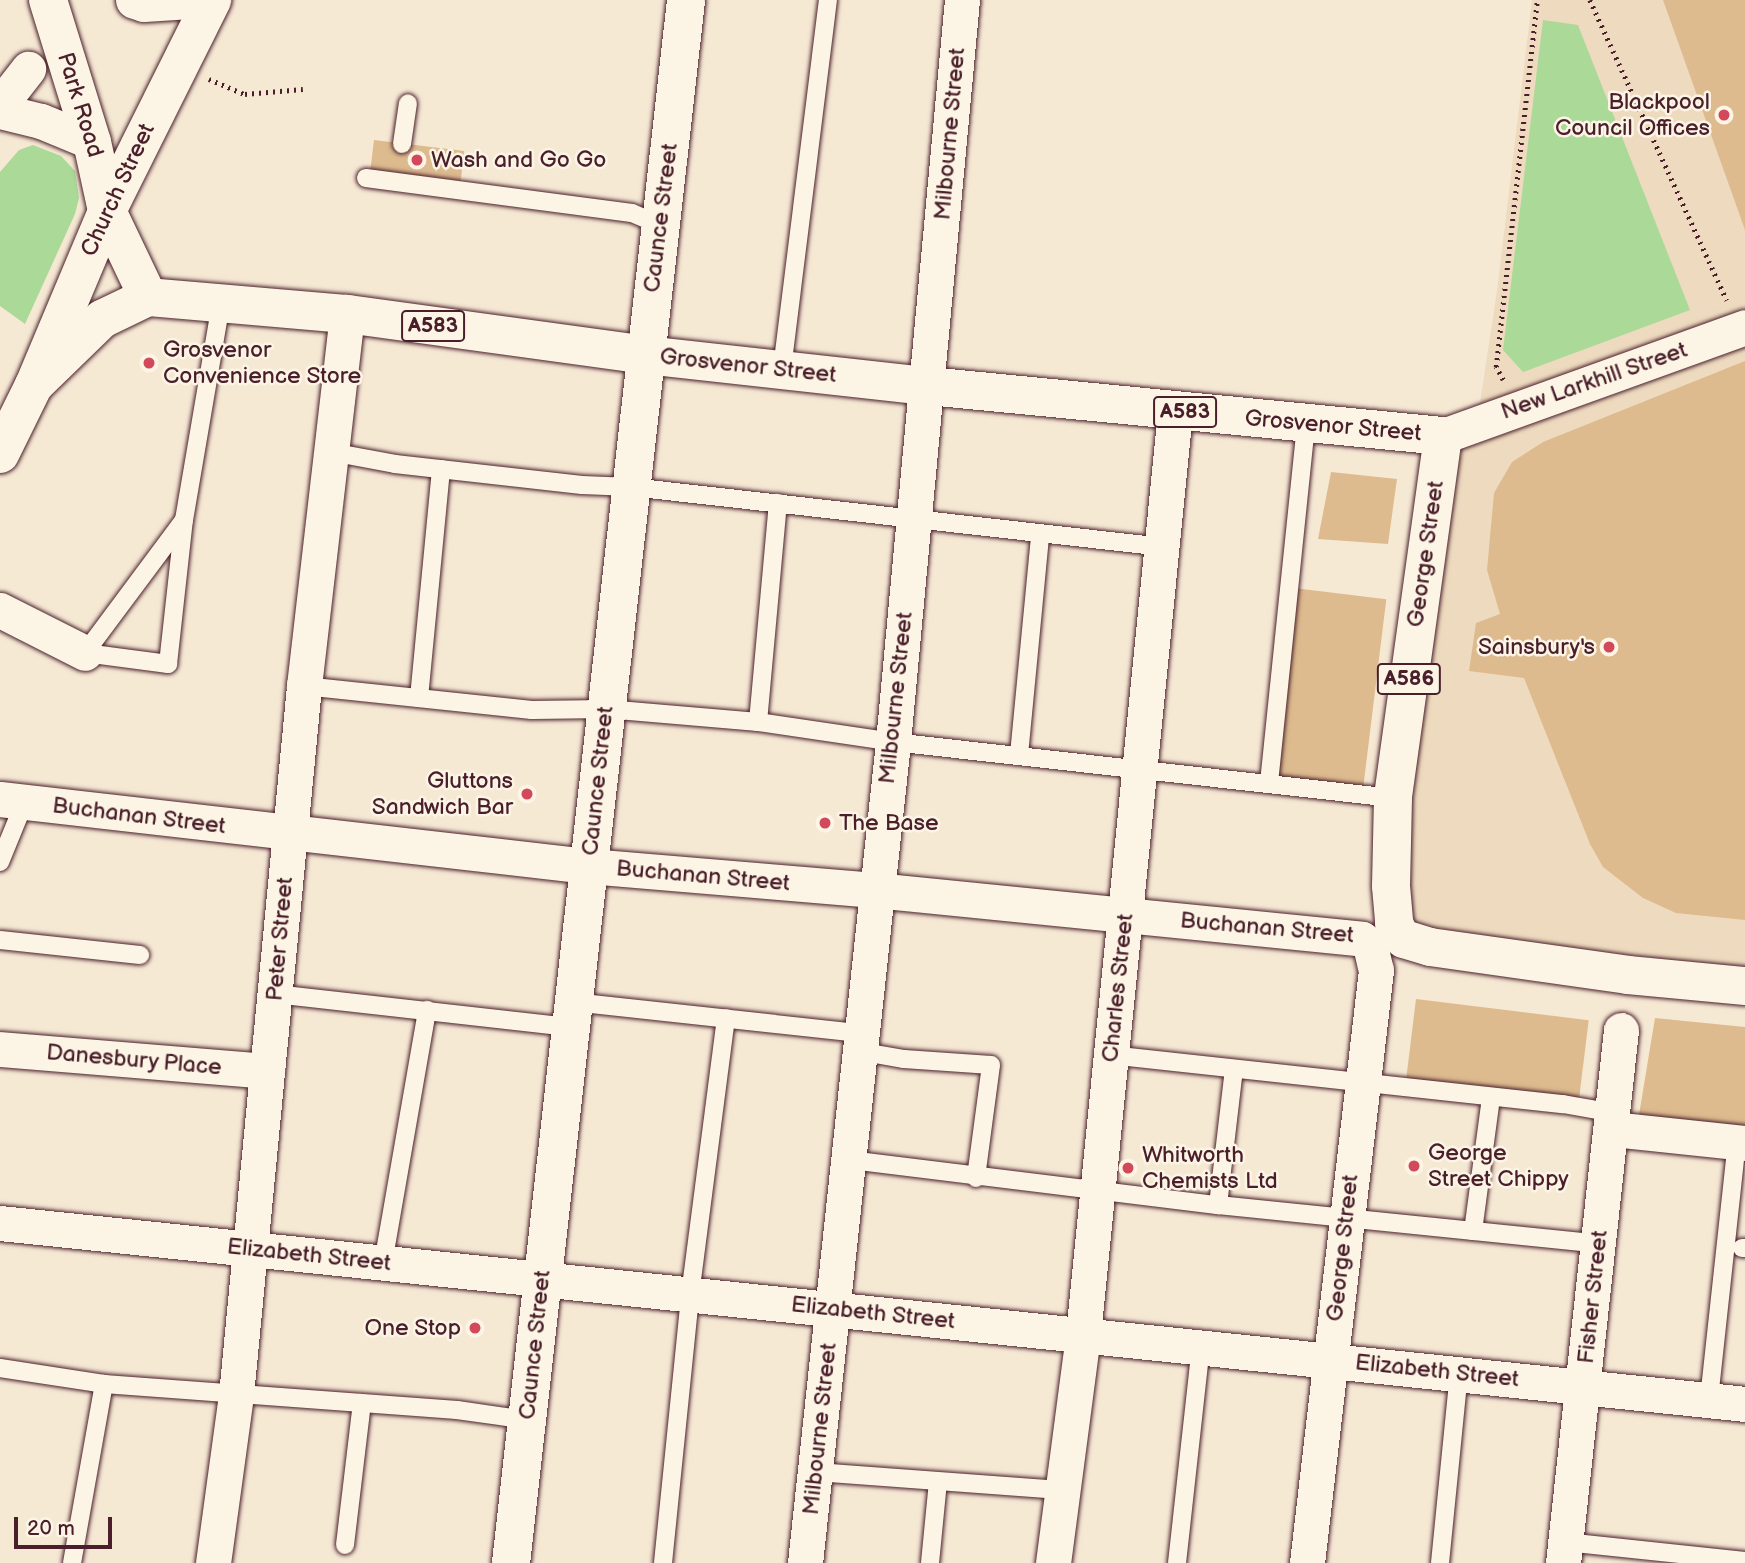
<!DOCTYPE html>
<html>
<head>
<meta charset="utf-8">
<style>
  body { margin:0 }
  #map { position:relative; width:1745px; height:1563px; overflow:hidden; background:#f6e9d4; font-family:"Balsamiq Sans",sans-serif }
  div>[style] { position:absolute }
  .built>* { inset:0; background:#eedbbf }
  .green>* { inset:0; background:#abd998 }
  .building>* { inset:0; background:#ddbb8f; transform-origin:0 0 }
  .path>* { height:4.5px; margin-top:-2.25px; transform-origin:0; background:repeating-linear-gradient(90deg,#4a1f2b 0 2px,transparent 0 7px) }
  .roads { filter:drop-shadow(0 0 2px #4a1f2b) drop-shadow(0 0 2px #4a1f2b) }
  .lane>* { height:18px; margin:-9px; padding:0 9px; transform-origin:9px; border-radius:9px; background:#fcf5e5 }
  .street>* { height:35px; margin:-17.5px; padding:0 17.5px; transform-origin:17.5px; border-radius:17.5px; background:#fcf5e5 }
  .secondary>* { height:38px; margin:-19px; padding:0 19px; transform-origin:19px; border-radius:19px; background:#fcf5e5 }
  .primary>* { height:38px; margin:-19px; padding:0 19px; transform-origin:19px; border-radius:19px; background:#fcf5e5 }
  .dots>* { width:19px; height:19px; translate:-50% -50%; box-sizing:border-box; border:4px solid #fcf5e5; border-radius:50% }
  span { translate:-50% -50%; white-space:nowrap; text-align:center; line-height:1.15; -webkit-text-stroke:5px #fcf5e5; paint-order:stroke }
  .shield-label span { padding:2px 5px; background:#fcf5e5; border:2px solid; border-radius:5px; -webkit-text-stroke-width:0 }
  .shield-label { font-size:21px; color:#4a1f2b; font-weight:700 }
  .poi-label { font-size:23px; color:#4a1f2b }
  .right { translate:-100% -50%; text-align:right }
  .left { translate:0 -50%; text-align:left }
  .street-label { font-size:23px; color:#4a1f2b }
  .scale { position:absolute; left:14px; top:1517px; width:98px; height:32px; box-sizing:border-box; border:4px solid #4a1f2b; border-top:0; padding-left:9px; font-size:21px; line-height:24px; white-space:nowrap; color:#4a1f2b; -webkit-text-stroke:5px #fcf5e5; paint-order:stroke }
</style>
</head>
<body>
<div id="map">
  <div class="built">
    <div style="clip-path:polygon(1532px 0,1745px 0,1745px 986px,1430px 947px,1391px 886px,1443px 436px,1477px 422px,1497px 291px)"></div>
  </div>
  <div class="green">
    <div style="clip-path:polygon(1543px 20px,1578px 25px,1690px 310px,1523px 372px,1503px 350px)"></div>
    <div style="clip-path:polygon(33px 145px,61px 156px,75px 171px,79px 198px,75px 214px,25px 324px,0 306px,0 172px,19px 150px)"></div>
  </div>
  <div class="building">
    <div style="clip-path:polygon(1663px 0,1745px 0,1745px 230px)"></div>
    <div style="left:374px;top:140px;width:91px;height:30px;rotate:7deg"></div>
    <div style="clip-path:polygon(1745px 361px,1745px 920px,1676px 913px,1643px 898px,1603px 867px,1590px 844px,1524px 678px,1469px 671px,1476px 623px,1500px 614px,1487px 570px,1494px 493px,1512px 462px,1543px 442px)"></div>
    <div style="clip-path:polygon(1331px 472px,1397px 479px,1388px 544px,1318px 539px)"></div>
    <div style="left:1294px;top:588px;width:93px;height:193px;rotate:7deg"></div>
    <div style="left:1416px;top:999px;width:174px;height:84px;rotate:7deg"></div>
    <div style="clip-path:polygon(1655px 1018px,1745px 1027px,1745px 1138px,1637px 1127px)"></div>
  </div>
  <div class="path">
    <div style="left:1590px;top:0;width:330px;rotate:65.5deg"></div>
    <div style="left:209px;top:79px;width:39px;rotate:23deg"></div>
    <div style="left:245px;top:94px;width:58px;rotate:-4.9deg"></div>
    <div style="left:1503px;top:380px;width:15px;rotate:-118deg"></div>
    <div style="left:1496px;top:367px;width:369px;rotate:-83.6deg"></div>
  </div>
  <div class="roads">
    <div class="lane">
      <div style="left:402px;top:144px;width:41px;rotate:-81.7deg"></div>
      <div style="left:366px;top:178px;width:268px;rotate:7.5deg"></div>
      <div style="left:632px;top:213px;width:30px;rotate:23deg"></div>
      <div style="left:782px;top:369px;width:372px;rotate:-82.9deg"></div>
      <div style="left:331px;top:452px;width:65px;rotate:10.6deg"></div>
      <div style="left:395px;top:464px;width:188px;rotate:6.4deg"></div>
      <div style="left:582px;top:485px;width:49px;rotate:2.3deg"></div>
      <div style="left:631px;top:487px;width:535px;rotate:6.43deg"></div>
      <div style="left:184px;top:520px;width:166px;rotate:126.7deg"></div>
      <div style="left:85px;top:653px;width:84px;rotate:7.5deg"></div>
      <div style="left:168px;top:664px;width:145px;rotate:-83.7deg"></div>
      <div style="left:184px;top:520px;width:220px;rotate:-80.3deg"></div>
      <div style="left:304px;top:686px;width:229px;rotate:6deg"></div>
      <div style="left:532px;top:710px;width:74px;rotate:-0.8deg"></div>
      <div style="left:606px;top:709px;width:153px;rotate:4.9deg"></div>
      <div style="left:758px;top:722px;width:136px;rotate:8.4deg"></div>
      <div style="left:893px;top:742px;width:503px;rotate:6.39deg"></div>
      <div style="left:419px;top:698px;width:230px;rotate:-84.5deg"></div>
      <div style="left:758px;top:722px;width:220px;rotate:-84.8deg"></div>
      <div style="left:1019px;top:755px;width:221px;rotate:-84.5deg"></div>
      <div style="left:1269px;top:783px;width:361px;rotate:-84.1deg"></div>
      <div style="left:0;top:862px;width:66px;rotate:-67.7deg"></div>
      <div style="left:0;top:940px;width:141px;rotate:6.1deg"></div>
      <div style="left:275px;top:994px;width:298px;rotate:6.4deg"></div>
      <div style="left:573px;top:1002px;width:288px;rotate:6.2deg"></div>
      <div style="left:858px;top:1051px;width:47px;rotate:9.9deg"></div>
      <div style="left:904px;top:1059px;width:87px;rotate:3.9deg"></div>
      <div style="left:991px;top:1065px;width:114px;rotate:97.6deg"></div>
      <div style="left:1110px;top:1055px;width:456px;rotate:6.2deg"></div>
      <div style="left:1563px;top:1104px;width:52px;rotate:10deg"></div>
      <div style="left:850px;top:1160px;width:371px;rotate:7deg"></div>
      <div style="left:1218px;top:1205px;width:383px;rotate:5.8deg"></div>
      <div style="left:1218px;top:1205px;width:137px;rotate:-83.3deg"></div>
      <div style="left:1473px;top:1231px;width:135px;rotate:-82.3deg"></div>
      <div style="left:1742px;top:1248px;width:3px"></div>
      <div style="left:383px;top:1263px;width:257px;rotate:-80.1deg"></div>
      <div style="left:0;top:1368px;width:105px;rotate:8.7deg"></div>
      <div style="left:104px;top:1384px;width:354px;rotate:4.2deg"></div>
      <div style="left:457px;top:1410px;width:71px;rotate:8.1deg"></div>
      <div style="left:1709px;top:1399px;width:258px;rotate:-83.8deg"></div>
      <div style="left:815px;top:1472px;width:247px;rotate:4.2deg"></div>
      <div style="left:1565px;top:1542px;width:181px;rotate:6deg"></div>
      <div style="left:345px;top:1545px;width:143px;rotate:-83.2deg"></div>
      <div style="left:72px;top:1563px;width:182px;rotate:-79.9deg"></div>
      <div style="left:663px;top:1563px;width:269px;rotate:-84.2deg"></div>
      <div style="left:690px;top:1295px;width:279px;rotate:-82.6deg"></div>
      <div style="left:930px;top:1563px;width:81px;rotate:-84.4deg"></div>
      <div style="left:1177px;top:1563px;width:217px;rotate:-83.7deg"></div>
      <div style="left:1440px;top:1563px;width:191px;rotate:-84.3deg"></div>
    </div>
    <div class="street">
      <div style="left:0;top:105px;width:46px;rotate:-52.1deg"></div>
      <div style="left:0;top:111px;width:42px;rotate:13.7deg"></div>
      <div style="left:41px;top:121px;width:55px;rotate:22.4deg"></div>
      <div style="left:1443px;top:436px;width:321px;rotate:-19.8deg"></div>
      <div style="left:0;top:610px;width:95px;rotate:26.8deg"></div>
      <div style="left:0;top:799px;width:592px;rotate:6.5deg"></div>
      <div style="left:588px;top:866px;width:288px;rotate:4.8deg"></div>
      <div style="left:875px;top:890px;width:489px;rotate:5.7deg"></div>
      <div style="left:1362px;top:939px;width:10px;rotate:37deg"></div>
      <div style="left:1370px;top:945px;width:26px;rotate:77deg"></div>
      <div style="left:1376px;top:970px;width:597px;rotate:96.64deg"></div>
      <div style="left:0;top:1049px;width:268px;rotate:4.7deg"></div>
      <div style="left:1612px;top:1129px;width:134px;rotate:6deg"></div>
      <div style="left:0;top:1223px;width:1754px;rotate:5.92deg"></div>
      <div style="left:213px;top:1563px;width:170px;rotate:-82.2deg"></div>
      <div style="left:236px;top:1395px;width:712px;rotate:-84.52deg"></div>
      <div style="left:304px;top:686px;width:374px;rotate:-83.4deg"></div>
      <div style="left:805px;top:1563px;width:826px;rotate:-83.88deg"></div>
      <div style="left:893px;top:742px;width:745px;rotate:-84.69deg"></div>
      <div style="left:1053px;top:1563px;width:230px;rotate:-82.5deg"></div>
      <div style="left:1083px;top:1335px;width:929px;rotate:-84.31deg"></div>
      <div style="left:1563px;top:1563px;width:536px;rotate:-83.79deg"></div>
    </div>
    <div class="secondary">
      <div style="left:48px;top:0;width:149px;rotate:72.8deg"></div>
      <div style="left:92px;top:142px;width:71px;rotate:77.7deg"></div>
      <div style="left:135px;top:0;width:9px;rotate:18deg"></div>
      <div style="left:144px;top:3px;width:47px;rotate:-3.7deg"></div>
      <div style="left:511px;top:1563px;width:1573px;rotate:-83.61deg"></div>
    </div>
    <div class="primary">
      <div style="left:107px;top:211px;width:95px;rotate:64.5deg"></div>
      <div style="left:34px;top:385px;width:95px;rotate:-44.1deg"></div>
      <div style="left:102px;top:319px;width:51px;rotate:-25.6deg"></div>
      <div style="left:148px;top:297px;width:200px;rotate:4.9deg"></div>
      <div style="left:347px;top:314px;width:301px;rotate:7.8deg"></div>
      <div style="left:645px;top:355px;width:285px;rotate:6.3deg"></div>
      <div style="left:928px;top:386px;width:517px;rotate:5.55deg"></div>
      <div style="left:1443px;top:436px;width:365px;rotate:97.9deg"></div>
      <div style="left:1393px;top:798px;width:88px;rotate:91.3deg"></div>
      <div style="left:1391px;top:886px;width:37px;rotate:85deg"></div>
      <div style="left:1394px;top:923px;width:12px;rotate:66deg"></div>
      <div style="left:1399px;top:934px;width:7px;rotate:45deg"></div>
      <div style="left:1404px;top:939px;width:27px;rotate:17deg"></div>
      <div style="left:1430px;top:947px;width:200px;rotate:8deg"></div>
      <div style="left:1628px;top:975px;width:118px;rotate:5.4deg"></div>
      <div style="left:0;top:454px;width:77px;rotate:-63.8deg"></div>
      <div style="left:34px;top:385px;width:189px;rotate:-67.2deg"></div>
      <div style="left:107px;top:211px;width:236px;rotate:-63.5deg"></div>
    </div>
  </div>
  <div class="dots">
    <div style="left:1724px;top:115px;background:#d1495b"></div>
    <div style="left:417px;top:160px;background:#d1495b"></div>
    <div style="left:149px;top:363px;background:#d1495b"></div>
    <div style="left:1609px;top:647px;background:#d1495b"></div>
    <div style="left:527px;top:794px;background:#d1495b"></div>
    <div style="left:825px;top:823px;background:#d1495b"></div>
    <div style="left:1414px;top:1166px;background:#d1495b"></div>
    <div style="left:1128px;top:1168px;background:#d1495b"></div>
    <div style="left:475px;top:1328px;background:#d1495b"></div>
  </div>
  <div class="shield-label">
    <span style="left:433px;top:326px">A583</span>
    <span style="left:1185px;top:412px">A583</span>
    <span style="left:1409px;top:679px">A586</span>
  </div>
  <div class="poi-label">
    <span class="right" style="left:1710px;top:115px">Blackpool<br>Council Offices</span>
    <span class="left" style="left:431px;top:160px">Wash and Go Go</span>
    <span class="left" style="left:163px;top:363px">Grosvenor<br>Convenience Store</span>
    <span class="right" style="left:1595px;top:647px">Sainsbury's</span>
    <span class="right" style="left:513px;top:794px">Gluttons<br>Sandwich Bar</span>
    <span class="left" style="left:839px;top:823px">The Base</span>
    <span class="left" style="left:1428px;top:1166px">George<br>Street Chippy</span>
    <span class="left" style="left:1142px;top:1168px">Whitworth<br>Chemists Ltd</span>
    <span class="right" style="left:461px;top:1328px">One Stop</span>
  </div>
  <div class="street-label">
    <span style="left:80px;top:105px;rotate:73deg">Park Road</span>
    <span style="left:950px;top:134px;rotate:-85deg">Milbourne Street</span>
    <span style="left:118px;top:190px;rotate:-65deg">Church Street</span>
    <span style="left:661px;top:218px;rotate:-83deg">Caunce Street</span>
    <span style="left:748px;top:366px;rotate:6deg">Grosvenor Street</span>
    <span style="left:1594px;top:381px;rotate:-19deg">New Larkhill Street</span>
    <span style="left:1333px;top:426px;rotate:5deg">Grosvenor Street</span>
    <span style="left:1426px;top:554px;rotate:-82deg">George Street</span>
    <span style="left:896px;top:698px;rotate:-84deg">Milbourne Street</span>
    <span style="left:598px;top:781px;rotate:-84deg">Caunce Street</span>
    <span style="left:139px;top:816px;rotate:7deg">Buchanan Street</span>
    <span style="left:703px;top:876px;rotate:5deg">Buchanan Street</span>
    <span style="left:1267px;top:928px;rotate:5deg">Buchanan Street</span>
    <span style="left:280px;top:939px;rotate:-85deg">Peter Street</span>
    <span style="left:1118px;top:988px;rotate:-84deg">Charles Street</span>
    <span style="left:134px;top:1060px;rotate:5deg">Danesbury Place</span>
    <span style="left:1343px;top:1248px;rotate:-84deg">George Street</span>
    <span style="left:309px;top:1255px;rotate:6deg">Elizabeth Street</span>
    <span style="left:1593px;top:1297px;rotate:-84deg">Fisher Street</span>
    <span style="left:873px;top:1313px;rotate:6deg">Elizabeth Street</span>
    <span style="left:535px;top:1345px;rotate:-84deg">Caunce Street</span>
    <span style="left:1437px;top:1371px;rotate:6deg">Elizabeth Street</span>
    <span style="left:820px;top:1429px;rotate:-84deg">Milbourne Street</span>
  </div>
  <div class="scale">20 m</div>
</div>
</body>
</html>
